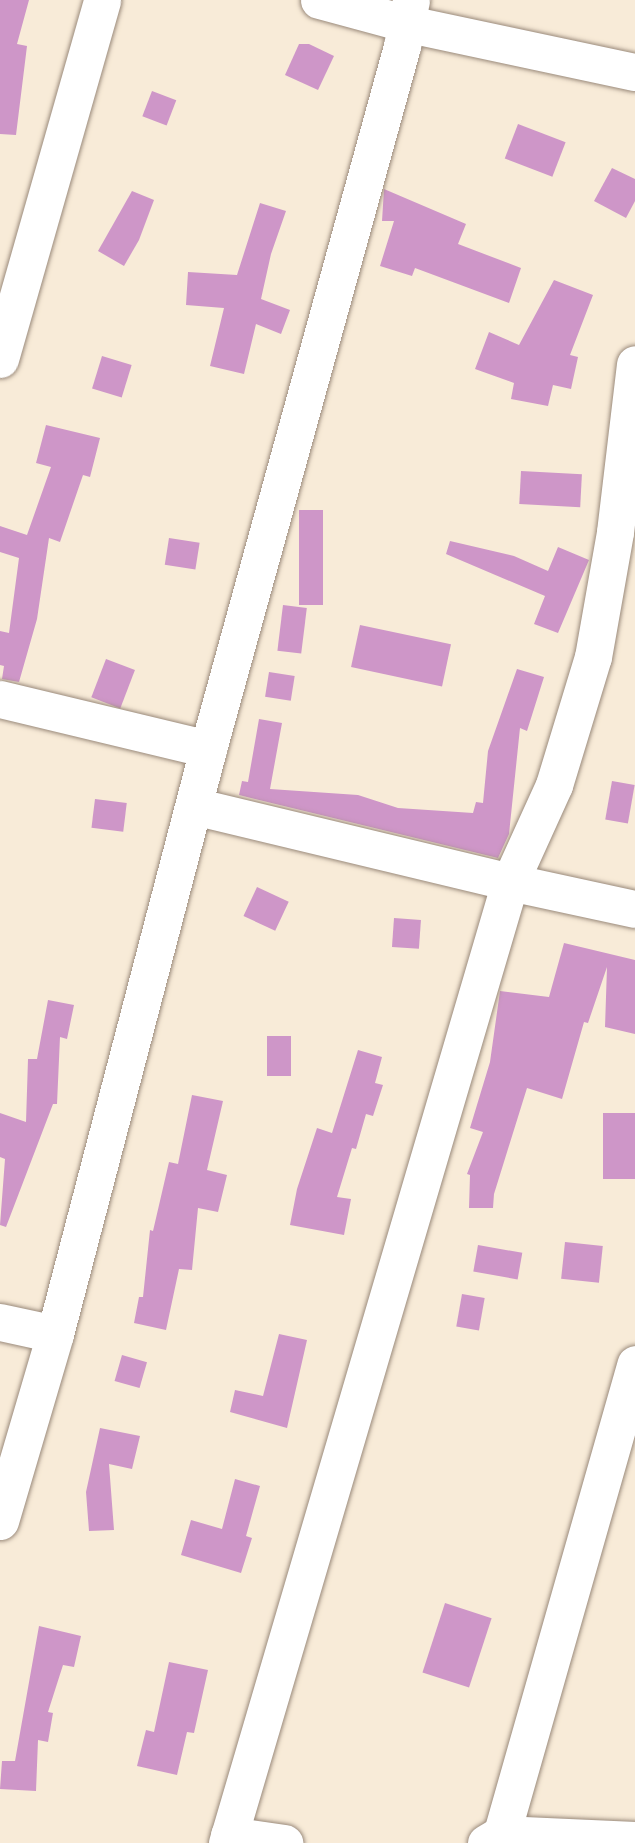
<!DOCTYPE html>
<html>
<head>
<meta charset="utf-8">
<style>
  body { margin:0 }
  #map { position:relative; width:635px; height:1843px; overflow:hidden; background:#f8ebd8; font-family:Delius,sans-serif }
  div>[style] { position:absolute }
  .building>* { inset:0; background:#ce96c8; transform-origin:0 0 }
  .roads { filter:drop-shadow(0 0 2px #9a8a7b) drop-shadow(0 0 2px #9a8a7b) }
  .minor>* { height:37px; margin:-18.5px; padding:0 18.5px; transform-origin:18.5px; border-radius:18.5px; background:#fff }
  span { translate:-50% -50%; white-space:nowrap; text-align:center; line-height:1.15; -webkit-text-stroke:6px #fbf7ec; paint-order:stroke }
</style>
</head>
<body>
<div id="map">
  <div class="building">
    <div style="clip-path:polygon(0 0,29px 0,17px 44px,27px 46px,16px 135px,0 134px)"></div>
    <div style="clip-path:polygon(299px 44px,309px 44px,334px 56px,318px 90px,285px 75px)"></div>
    <div style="left:152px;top:91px;width:26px;height:27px;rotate:21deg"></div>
    <div style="left:518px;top:124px;width:51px;height:37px;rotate:21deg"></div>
    <div style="clip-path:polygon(612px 168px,635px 179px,635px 201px,626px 218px,594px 201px)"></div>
    <div style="clip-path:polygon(384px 189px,466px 224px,458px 244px,521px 268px,509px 303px,415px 268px,412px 276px,380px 266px,394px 221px,382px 221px)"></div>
    <div style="clip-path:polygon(132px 191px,154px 200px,139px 240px,124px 266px,98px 251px)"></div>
    <div style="clip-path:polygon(260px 203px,286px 211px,271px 254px,261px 299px,290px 310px,281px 334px,256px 324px,244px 374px,210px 366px,224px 308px,186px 305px,188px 272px,237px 275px)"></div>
    <div style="clip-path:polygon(554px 280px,593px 295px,570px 355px,578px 357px,571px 389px,553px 385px,548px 406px,511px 399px,514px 383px,475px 369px,489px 332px,519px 345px)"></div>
    <div style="left:102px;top:356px;width:31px;height:34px;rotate:17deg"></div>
    <div style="clip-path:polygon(46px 425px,100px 438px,90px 477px,83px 475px,60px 542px,49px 538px,37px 619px,19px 682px,2px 679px,4px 666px,0 665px,0 631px,9px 633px,19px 558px,0 552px,0 526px,27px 535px,51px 467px,36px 463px)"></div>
    <div style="left:521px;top:471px;width:61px;height:33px;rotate:3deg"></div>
    <div style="left:299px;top:510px;width:24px;height:95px"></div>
    <div style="left:169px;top:538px;width:31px;height:27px;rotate:9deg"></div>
    <div style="clip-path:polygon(450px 541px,514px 556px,548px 571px,558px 547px,589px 560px,558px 633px,534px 624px,545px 596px,446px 554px)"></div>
    <div style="left:283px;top:605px;width:24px;height:46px;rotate:7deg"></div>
    <div style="left:360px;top:625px;width:93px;height:43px;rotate:12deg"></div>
    <div style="left:106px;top:659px;width:31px;height:41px;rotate:21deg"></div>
    <div style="clip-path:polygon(517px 669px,544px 677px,527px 731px,520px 728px,509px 834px,498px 858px,239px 795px,242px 781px,248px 782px,259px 719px,282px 723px,270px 789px,358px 795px,398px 808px,473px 813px,476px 802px,483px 803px,488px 751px)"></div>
    <div style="left:269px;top:672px;width:26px;height:25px;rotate:9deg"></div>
    <div style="left:612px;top:781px;width:23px;height:39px;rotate:10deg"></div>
    <div style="left:95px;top:799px;width:32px;height:29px;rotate:7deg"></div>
    <div style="left:257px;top:887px;width:35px;height:32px;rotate:25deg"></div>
    <div style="left:394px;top:918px;width:27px;height:29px;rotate:4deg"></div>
    <div style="clip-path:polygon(564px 943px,635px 960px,635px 1034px,605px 1027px,607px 967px,588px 1023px,584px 1022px,562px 1099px,527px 1088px,494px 1194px,493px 1208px,469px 1208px,470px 1175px,467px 1174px,483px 1132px,470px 1128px,490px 1062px,500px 991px,549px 997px)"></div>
    <div style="clip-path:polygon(48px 1000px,74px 1005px,67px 1039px,60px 1037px,57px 1104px,53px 1104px,6px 1227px,0 1225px,5px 1159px,0 1157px,0 1113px,26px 1122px,28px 1059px,37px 1059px)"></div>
    <div style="left:267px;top:1036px;width:24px;height:40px"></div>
    <div style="clip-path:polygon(358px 1050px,382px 1057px,375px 1083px,383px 1085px,373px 1116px,366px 1114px,356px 1149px,352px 1148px,337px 1197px,351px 1199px,344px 1235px,290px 1225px,297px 1189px,317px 1128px,332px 1133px)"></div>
    <div style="clip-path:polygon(192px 1095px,223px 1101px,207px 1170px,227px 1175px,218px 1212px,198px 1208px,192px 1270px,179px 1269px,166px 1330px,134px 1323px,139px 1297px,143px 1297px,150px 1230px,153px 1231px,169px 1162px,178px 1164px)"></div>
    <div style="left:603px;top:1113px;width:32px;height:66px"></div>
    <div style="left:565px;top:1242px;width:38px;height:37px;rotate:6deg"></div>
    <div style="left:478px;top:1245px;width:45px;height:27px;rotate:10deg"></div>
    <div style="left:462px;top:1294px;width:23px;height:33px;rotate:10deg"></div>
    <div style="clip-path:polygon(279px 1334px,307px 1340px,287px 1428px,230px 1412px,235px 1390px,263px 1396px)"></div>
    <div style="left:122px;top:1355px;width:26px;height:27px;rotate:16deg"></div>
    <div style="clip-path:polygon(100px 1428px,140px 1436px,132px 1469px,109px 1464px,114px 1530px,89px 1531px,86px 1492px)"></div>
    <div style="clip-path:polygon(235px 1479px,260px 1486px,246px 1536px,252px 1538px,241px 1573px,181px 1555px,191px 1520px,222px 1529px)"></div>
    <div style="left:445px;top:1603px;width:49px;height:73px;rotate:18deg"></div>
    <div style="clip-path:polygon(39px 1626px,81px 1636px,74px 1667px,63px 1665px,48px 1712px,53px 1713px,48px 1742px,38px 1740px,36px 1791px,0 1789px,2px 1761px,15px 1761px)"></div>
    <div style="clip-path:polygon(169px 1662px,208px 1670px,194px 1733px,187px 1732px,177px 1775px,137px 1766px,146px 1730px,154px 1732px)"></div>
  </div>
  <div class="roads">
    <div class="minor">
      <div style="left:319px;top:0;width:88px;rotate:15.1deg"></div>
      <div style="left:404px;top:23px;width:236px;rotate:12deg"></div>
      <div style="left:0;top:359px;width:373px;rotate:-74.1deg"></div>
      <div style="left:0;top:699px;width:214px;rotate:13.5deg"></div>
      <div style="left:194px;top:806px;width:325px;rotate:13.5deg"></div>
      <div style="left:510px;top:882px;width:128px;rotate:12.2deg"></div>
      <div style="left:0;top:1322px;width:56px;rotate:12.3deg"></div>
      <div style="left:0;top:1521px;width:195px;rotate:-73.6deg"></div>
      <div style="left:55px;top:1334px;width:605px;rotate:-75.34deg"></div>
      <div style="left:208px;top:749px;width:729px;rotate:-74.57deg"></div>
      <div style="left:402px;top:46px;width:47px;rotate:-78.9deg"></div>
      <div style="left:229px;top:1835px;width:56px;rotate:8.3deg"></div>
      <div style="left:227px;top:1843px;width:1002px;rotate:-73.59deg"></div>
      <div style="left:510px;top:882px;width:107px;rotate:-65.6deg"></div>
      <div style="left:554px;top:785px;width:134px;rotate:-73.1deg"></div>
      <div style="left:593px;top:657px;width:127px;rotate:-80deg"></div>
      <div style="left:615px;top:532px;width:169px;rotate:-83.2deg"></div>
      <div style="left:486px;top:1843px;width:17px;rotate:-31deg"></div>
      <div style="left:501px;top:1834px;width:134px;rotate:2.6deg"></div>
      <div style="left:499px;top:1843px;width:498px;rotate:-74.1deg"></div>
    </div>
  </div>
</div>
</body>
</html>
